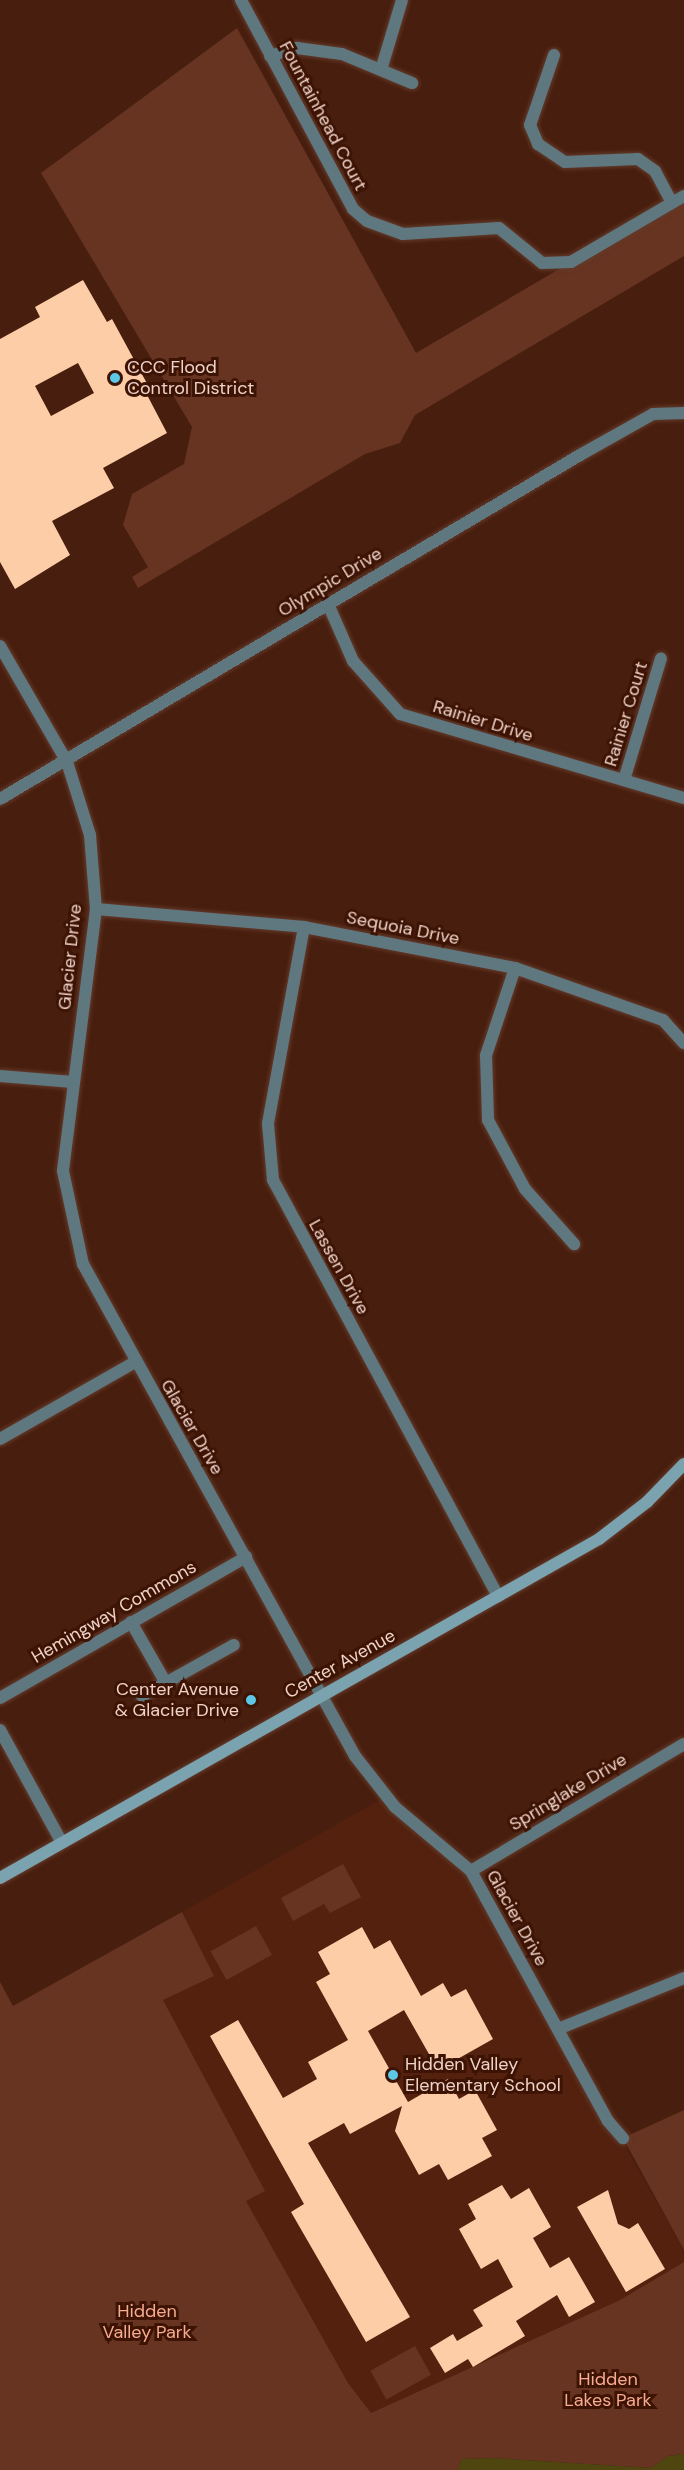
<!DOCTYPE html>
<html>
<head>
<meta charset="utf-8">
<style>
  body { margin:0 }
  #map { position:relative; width:684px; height:2470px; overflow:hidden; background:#481e0e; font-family:"DM Sans",sans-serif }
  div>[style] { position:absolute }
  .built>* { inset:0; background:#53210e }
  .green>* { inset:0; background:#673421; transform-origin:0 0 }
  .water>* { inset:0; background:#4f460f }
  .building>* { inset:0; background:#fccda7 }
  .roads { filter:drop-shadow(0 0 2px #633b2c) drop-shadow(0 0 2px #633b2c) }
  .street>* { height:12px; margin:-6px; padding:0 6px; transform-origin:6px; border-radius:6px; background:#5f7880 }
  .secondary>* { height:12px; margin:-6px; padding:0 6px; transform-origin:6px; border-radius:6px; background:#7aa2af }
  .dots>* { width:16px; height:16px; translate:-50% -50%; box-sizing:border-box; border:3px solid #3d1304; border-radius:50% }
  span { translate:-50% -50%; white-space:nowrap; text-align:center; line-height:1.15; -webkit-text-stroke:6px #3d1304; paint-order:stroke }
  .street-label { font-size:18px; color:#efd2c8 }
  .poi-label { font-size:18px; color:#efd2c8 }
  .left { translate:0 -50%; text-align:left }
  .right { translate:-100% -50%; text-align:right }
  .park-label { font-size:18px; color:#f7ab90 }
</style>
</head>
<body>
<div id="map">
  <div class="built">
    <div style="clip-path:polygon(385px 1797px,471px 1871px,682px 2247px,684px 2262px,620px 2300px,371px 2413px,348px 2383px,246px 2201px,264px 2191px,162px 2000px,214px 1976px,182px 1912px)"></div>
  </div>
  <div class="green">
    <div style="clip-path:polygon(237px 28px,416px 353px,684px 196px,684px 256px,415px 415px,400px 443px,365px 454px,138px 588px,132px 577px,148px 567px,123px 525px,132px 494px,184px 464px,192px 427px,41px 173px)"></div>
    <div style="clip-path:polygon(343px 1864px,361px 1897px,330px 1913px,324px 1904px,293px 1921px,281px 1898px)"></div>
    <div style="clip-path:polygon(182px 1912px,214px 1976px,163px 2000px,265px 2191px,246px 2201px,348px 2383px,371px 2413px,620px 2300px,684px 2262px,684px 2454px,668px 2456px,651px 2468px,491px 2458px,462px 2459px,457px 2470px,0 2470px,0 1982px,13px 2006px)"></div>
    <div style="left:256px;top:1926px;width:33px;height:52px;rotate:61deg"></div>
    <div style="clip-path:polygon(684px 2110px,684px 2250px,623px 2138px)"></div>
    <div style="left:415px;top:2346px;width:33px;height:51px;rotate:61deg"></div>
  </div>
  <div class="water">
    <div style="clip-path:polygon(684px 2454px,684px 2470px,457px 2470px,462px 2459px,491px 2458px,651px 2468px,668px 2456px)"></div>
  </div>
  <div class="building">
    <div style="clip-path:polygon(evenodd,83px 280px,107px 322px,112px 319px,150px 389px,145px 391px,167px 433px,103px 468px,114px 488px,52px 521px,70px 555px,15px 589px,0 562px,0 339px,40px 317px,35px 307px,83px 280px,78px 363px,94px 393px,51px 416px,35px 386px,78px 363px)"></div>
    <div style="clip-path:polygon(362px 1927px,374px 1949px,390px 1940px,421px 1996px,443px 1983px,451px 1997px,466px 1989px,493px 2039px,438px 2070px,404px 2010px,368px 2031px,408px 2102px,448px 2079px,459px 2099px,475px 2090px,497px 2130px,482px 2138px,492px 2156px,448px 2180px,439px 2164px,419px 2175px,395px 2131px,402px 2106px,350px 2134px,344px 2123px,308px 2143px,410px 2317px,366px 2342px,291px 2212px,304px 2204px,210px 2036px,238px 2020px,283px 2098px,317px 2079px,308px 2062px,348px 2040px,316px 1982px,330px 1974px,318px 1952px)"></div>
    <div style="clip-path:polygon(502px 2185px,511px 2199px,529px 2188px,551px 2227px,533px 2238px,550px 2268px,569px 2257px,595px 2302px,569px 2317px,557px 2295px,516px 2321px,525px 2336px,473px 2367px,468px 2359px,445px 2373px,430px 2348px,453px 2334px,457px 2341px,483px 2326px,473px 2310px,513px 2287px,498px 2259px,481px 2269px,459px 2229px,476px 2219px,468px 2204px)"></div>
    <div style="clip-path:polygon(608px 2190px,618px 2224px,629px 2229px,638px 2223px,665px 2269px,626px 2292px,577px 2207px)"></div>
  </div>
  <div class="roads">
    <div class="street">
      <div style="left:241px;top:0;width:237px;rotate:61.8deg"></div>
      <div style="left:353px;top:209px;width:18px;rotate:41deg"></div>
      <div style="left:367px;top:221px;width:38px;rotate:20deg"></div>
      <div style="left:403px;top:234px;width:96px;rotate:-3.6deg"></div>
      <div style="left:499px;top:228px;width:55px;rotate:39.1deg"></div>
      <div style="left:542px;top:263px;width:29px;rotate:-2deg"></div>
      <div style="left:571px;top:262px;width:131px;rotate:-30.3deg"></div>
      <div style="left:554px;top:55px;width:74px;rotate:108.9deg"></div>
      <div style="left:530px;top:125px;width:21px;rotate:67deg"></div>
      <div style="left:538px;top:144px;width:32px;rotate:34deg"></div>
      <div style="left:565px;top:162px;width:73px;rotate:-2.4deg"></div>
      <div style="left:638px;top:159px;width:21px;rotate:35deg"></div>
      <div style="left:655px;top:171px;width:36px;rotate:62deg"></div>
      <div style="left:270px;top:56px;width:28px;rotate:-17deg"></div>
      <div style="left:297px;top:48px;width:45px;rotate:7.6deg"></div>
      <div style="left:342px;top:54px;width:76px;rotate:22.5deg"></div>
      <div style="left:381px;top:70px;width:73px;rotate:-73.3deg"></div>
      <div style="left:328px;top:604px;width:62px;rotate:66.3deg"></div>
      <div style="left:353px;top:661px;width:71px;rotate:48.4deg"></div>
      <div style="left:400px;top:714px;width:296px;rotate:16.5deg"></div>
      <div style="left:0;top:646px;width:134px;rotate:60deg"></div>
      <div style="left:67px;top:762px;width:77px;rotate:72.5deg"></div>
      <div style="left:90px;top:835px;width:74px;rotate:85.4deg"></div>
      <div style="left:96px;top:909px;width:264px;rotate:97.2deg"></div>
      <div style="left:63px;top:1171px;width:95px;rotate:77.9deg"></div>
      <div style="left:83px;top:1264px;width:562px;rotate:61.06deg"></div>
      <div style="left:355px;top:1756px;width:65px;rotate:51.9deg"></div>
      <div style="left:395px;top:1807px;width:99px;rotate:40.1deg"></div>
      <div style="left:471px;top:1871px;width:285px;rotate:61.3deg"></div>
      <div style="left:608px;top:2121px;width:23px;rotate:49deg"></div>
      <div style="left:624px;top:780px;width:127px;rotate:-73.1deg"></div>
      <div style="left:0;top:799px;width:674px;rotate:-30.67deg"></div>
      <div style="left:580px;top:455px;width:84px;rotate:-29.3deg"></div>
      <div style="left:653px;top:414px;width:31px;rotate:-2deg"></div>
      <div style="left:96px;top:909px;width:209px;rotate:4.9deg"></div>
      <div style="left:304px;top:927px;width:215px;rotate:11deg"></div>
      <div style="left:515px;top:968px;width:157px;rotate:19.4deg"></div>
      <div style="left:663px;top:1020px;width:31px;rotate:48deg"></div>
      <div style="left:304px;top:927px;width:200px;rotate:100.4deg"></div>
      <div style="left:268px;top:1124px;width:56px;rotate:84.9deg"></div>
      <div style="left:273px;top:1180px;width:473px;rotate:61.6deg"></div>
      <div style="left:515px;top:968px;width:92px;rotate:108.4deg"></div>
      <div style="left:486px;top:1055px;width:65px;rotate:88.2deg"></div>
      <div style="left:488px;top:1120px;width:78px;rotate:61.8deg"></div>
      <div style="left:525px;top:1189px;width:74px;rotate:48.3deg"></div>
      <div style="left:0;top:1076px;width:73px;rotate:4.7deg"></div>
      <div style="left:0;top:1439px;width:155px;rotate:-29.7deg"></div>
      <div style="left:131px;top:1622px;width:70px;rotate:60.2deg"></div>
      <div style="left:142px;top:1696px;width:105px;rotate:-29deg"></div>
      <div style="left:0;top:1698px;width:284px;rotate:-29.8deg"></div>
      <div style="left:0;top:1730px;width:127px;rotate:61.2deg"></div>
      <div style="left:471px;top:1871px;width:248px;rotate:-30.8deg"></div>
      <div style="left:558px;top:2029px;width:136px;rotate:-22deg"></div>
    </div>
    <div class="secondary">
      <div style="left:0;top:1878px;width:688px;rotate:-29.51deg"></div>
      <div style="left:599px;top:1539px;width:61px;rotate:-37.6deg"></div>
      <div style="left:647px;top:1502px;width:53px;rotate:-45.8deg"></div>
    </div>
  </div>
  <div class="dots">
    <div style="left:115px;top:378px;background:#5cc7e7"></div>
    <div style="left:251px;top:1700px;background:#5cc7e7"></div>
    <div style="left:393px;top:2075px;background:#5cc7e7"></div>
  </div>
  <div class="street-label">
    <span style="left:323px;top:116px;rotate:62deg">Fountainhead Court</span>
    <span style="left:330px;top:582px;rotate:-31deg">Olympic Drive</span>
    <span style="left:626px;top:714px;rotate:-73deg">Rainier Court</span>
    <span style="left:483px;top:721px;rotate:17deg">Rainier Drive</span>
    <span style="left:403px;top:928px;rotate:11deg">Sequoia Drive</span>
    <span style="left:70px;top:957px;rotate:-84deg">Glacier Drive</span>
    <span style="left:339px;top:1267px;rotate:61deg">Lassen Drive</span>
    <span style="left:192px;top:1427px;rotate:60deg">Glacier Drive</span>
    <span style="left:114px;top:1612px;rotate:-30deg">Hemingway Commons</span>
    <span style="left:340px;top:1664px;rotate:-29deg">Center Avenue</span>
    <span style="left:568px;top:1792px;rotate:-31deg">Springlake Drive</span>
    <span style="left:517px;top:1918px;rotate:61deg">Glacier Drive</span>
  </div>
  <div class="poi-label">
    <span class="left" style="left:127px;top:378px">CCC Flood<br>Control District</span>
    <span class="right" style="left:239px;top:1700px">Center Avenue<br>&amp; Glacier Drive</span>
    <span class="left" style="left:405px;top:2075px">Hidden Valley<br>Elementary School</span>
  </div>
  <div class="park-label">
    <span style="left:147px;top:2322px">Hidden<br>Valley Park</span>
    <span style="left:608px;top:2390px">Hidden<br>Lakes Park</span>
  </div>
</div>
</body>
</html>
